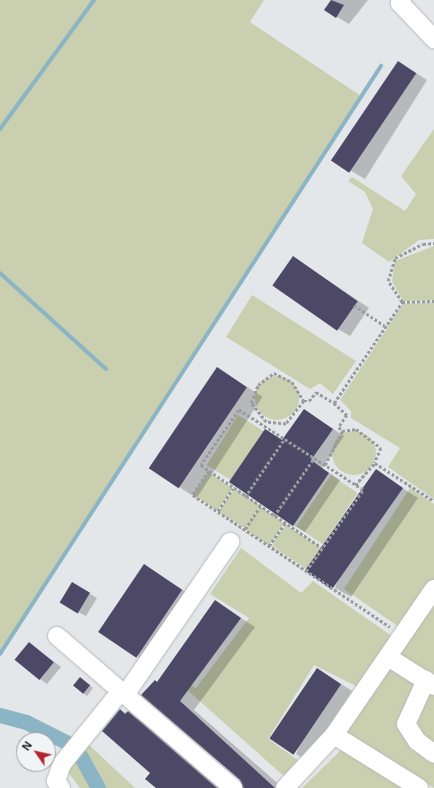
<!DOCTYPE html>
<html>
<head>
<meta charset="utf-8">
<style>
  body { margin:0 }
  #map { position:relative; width:434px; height:788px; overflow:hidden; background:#e4e7ea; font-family:Arial,sans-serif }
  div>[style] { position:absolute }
  .green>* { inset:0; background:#c9cfaf; transform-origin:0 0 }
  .round { border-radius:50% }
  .shadow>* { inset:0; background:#0003; transform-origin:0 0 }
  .stream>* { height:4px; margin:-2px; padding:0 2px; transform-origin:2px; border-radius:2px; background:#8bb4c4 }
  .canal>* { height:15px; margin:-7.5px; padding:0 7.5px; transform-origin:7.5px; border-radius:7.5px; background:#8bb4c4 }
  .building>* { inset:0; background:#4c4866; transform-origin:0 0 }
  .path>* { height:2.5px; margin-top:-1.25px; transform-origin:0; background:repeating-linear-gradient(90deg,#999c9e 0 3px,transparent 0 5px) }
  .roads { filter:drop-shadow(0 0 1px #b6b9bb) drop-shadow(0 0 1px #b6b9bb) }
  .minor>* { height:18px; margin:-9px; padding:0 9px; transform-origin:9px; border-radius:9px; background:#fff }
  span { translate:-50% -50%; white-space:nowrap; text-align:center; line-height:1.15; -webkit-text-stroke:4px #f1f4f7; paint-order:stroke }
  .north { position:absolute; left:16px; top:732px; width:40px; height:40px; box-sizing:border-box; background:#f1f4f7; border:1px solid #999b9d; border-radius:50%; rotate:304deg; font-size:11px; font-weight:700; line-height:16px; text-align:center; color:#151617 }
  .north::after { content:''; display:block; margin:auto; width:14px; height:18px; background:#b52431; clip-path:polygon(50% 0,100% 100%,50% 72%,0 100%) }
</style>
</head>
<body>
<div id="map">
  <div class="green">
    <div style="clip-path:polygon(0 0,264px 0,250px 22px,361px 96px,0 654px)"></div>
    <div style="clip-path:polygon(434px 129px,434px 239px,419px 240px,389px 262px,362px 243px,373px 209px,365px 192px,348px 181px,352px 177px,405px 211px,416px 194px,401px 176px)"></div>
    <div style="clip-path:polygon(434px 246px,434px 300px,403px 301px,392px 281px,395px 261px)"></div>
    <div style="clip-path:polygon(252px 295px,356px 361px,333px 394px,320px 383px,310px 389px,226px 337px)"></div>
    <div style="clip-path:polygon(434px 303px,434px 499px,388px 467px,400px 448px,351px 418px,351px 411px,340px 400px,403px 304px)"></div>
    <div class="round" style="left:255px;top:376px;width:44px;height:44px"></div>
    <div style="left:238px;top:415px;width:31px;height:59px;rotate:32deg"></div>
    <div class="round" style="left:332px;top:431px;width:44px;height:44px"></div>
    <div style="left:209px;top:472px;width:29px;height:27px;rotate:36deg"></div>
    <div style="left:331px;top:475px;width:32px;height:62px;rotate:34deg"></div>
    <div style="clip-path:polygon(410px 488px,434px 504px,434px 587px,405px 631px,344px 589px)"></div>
    <div style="left:234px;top:489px;width:31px;height:27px;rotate:33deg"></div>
    <div style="left:260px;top:507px;width:29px;height:27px;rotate:34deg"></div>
    <div style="left:286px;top:525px;width:41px;height:25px;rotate:34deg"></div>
    <div style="clip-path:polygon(241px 548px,301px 593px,313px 581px,396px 639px,360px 688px,314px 665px,268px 739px,302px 763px,287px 779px,167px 672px,196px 688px,249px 618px,210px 594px)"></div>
    <div style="clip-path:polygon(434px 600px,434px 682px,395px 657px)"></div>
    <div style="clip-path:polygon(390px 663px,419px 683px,401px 723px,434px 760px,434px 788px,341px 730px)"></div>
    <div style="clip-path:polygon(428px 685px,434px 689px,434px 749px,410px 721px)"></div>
    <div style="clip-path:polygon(87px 743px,135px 788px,80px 788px,65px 768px)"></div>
    <div style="clip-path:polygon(343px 748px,407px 788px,302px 788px)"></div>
  </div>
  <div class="shadow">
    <div style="clip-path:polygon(332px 0,368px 0,349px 24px,325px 10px)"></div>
    <div style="clip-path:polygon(410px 69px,427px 80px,365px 179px,336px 162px)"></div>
    <div style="clip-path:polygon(305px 265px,369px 308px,350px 336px,338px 329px)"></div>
    <div style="left:218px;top:368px;width:53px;height:121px;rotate:33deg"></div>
    <div style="clip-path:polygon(304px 410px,344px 436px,322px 468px,340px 480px,305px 532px,293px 525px,266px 430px,282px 440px)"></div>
    <div style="clip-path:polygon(376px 471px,418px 498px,351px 597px,335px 588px)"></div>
    <div style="clip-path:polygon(144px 566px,197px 599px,154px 665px,138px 657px)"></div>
    <div style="clip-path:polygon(80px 588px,97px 598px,86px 616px,78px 612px)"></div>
    <div style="clip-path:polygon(215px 601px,255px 627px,194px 710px,283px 788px,242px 788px,241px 780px,158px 682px)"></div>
    <div style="clip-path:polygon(29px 643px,61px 667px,47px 684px,40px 679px)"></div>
    <div style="clip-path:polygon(329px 676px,352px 691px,307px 761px,296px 754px)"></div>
    <div style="clip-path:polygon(84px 681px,93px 688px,87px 696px,83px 693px)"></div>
    <div style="clip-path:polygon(120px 710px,142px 721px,220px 788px,158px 788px)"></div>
  </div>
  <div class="stream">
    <div style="left:0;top:129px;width:160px;rotate:-53.9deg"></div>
    <div style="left:0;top:273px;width:143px;rotate:42.2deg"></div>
    <div style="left:0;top:654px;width:701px;rotate:-57.06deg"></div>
  </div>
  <div class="canal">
    <div style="left:0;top:715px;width:27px;rotate:15deg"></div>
    <div style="left:26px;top:722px;width:45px;rotate:26.6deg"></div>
    <div style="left:81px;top:757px;width:35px;rotate:61deg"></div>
  </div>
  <div class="building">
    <div style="clip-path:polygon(331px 0,344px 5px,336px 18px,324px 10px)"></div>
    <div style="left:398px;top:61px;width:22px;height:120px;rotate:34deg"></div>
    <div style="left:293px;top:256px;width:79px;height:36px;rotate:35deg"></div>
    <div style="left:217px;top:367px;width:36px;height:122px;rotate:34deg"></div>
    <div style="clip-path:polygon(304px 409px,333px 429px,311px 460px,329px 473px,293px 526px,229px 482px,265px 429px,282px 440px)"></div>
    <div style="left:376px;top:469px;width:33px;height:124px;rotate:35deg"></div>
    <div style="left:144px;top:564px;width:46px;height:82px;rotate:34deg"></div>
    <div style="left:72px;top:582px;width:21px;height:24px;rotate:31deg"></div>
    <div style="clip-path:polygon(215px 600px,241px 618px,180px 701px,275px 788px,243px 788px,240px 780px,141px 695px,155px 680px,157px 682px)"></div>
    <div style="left:29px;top:642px;width:32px;height:23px;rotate:39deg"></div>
    <div style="left:317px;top:668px;width:29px;height:85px;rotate:34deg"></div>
    <div style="left:80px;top:677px;width:13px;height:11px;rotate:39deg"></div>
    <div style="clip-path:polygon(120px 709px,125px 714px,128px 711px,217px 788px,156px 788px,145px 779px,150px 773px,102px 731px)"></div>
  </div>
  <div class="path">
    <div style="left:402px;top:302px;width:25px;rotate:-124deg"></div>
    <div style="left:388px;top:281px;width:24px;rotate:-73deg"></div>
    <div style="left:395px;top:258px;width:31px;rotate:-27deg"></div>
    <div style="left:423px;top:244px;width:11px;rotate:-5deg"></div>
    <div style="left:402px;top:302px;width:32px;rotate:-2deg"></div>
    <div style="left:354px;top:305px;width:37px;rotate:34deg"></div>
    <div style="left:304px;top:401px;width:29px;rotate:128deg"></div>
    <div style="left:286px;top:424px;width:20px;rotate:-174deg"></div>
    <div style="left:266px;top:422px;width:24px;rotate:-128deg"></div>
    <div style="left:251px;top:403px;width:19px;rotate:-69deg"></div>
    <div style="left:258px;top:385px;width:20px;rotate:-37deg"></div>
    <div style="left:274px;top:373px;width:20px;rotate:27deg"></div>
    <div style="left:292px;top:382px;width:22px;rotate:58deg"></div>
    <div style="left:304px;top:401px;width:5px"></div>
    <div style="left:309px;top:401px;width:11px;rotate:-52deg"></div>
    <div style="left:316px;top:392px;width:21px;rotate:31deg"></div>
    <div style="left:334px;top:403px;width:18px;rotate:43deg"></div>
    <div style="left:347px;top:415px;width:14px;rotate:124deg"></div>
    <div style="left:339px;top:427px;width:5px;rotate:53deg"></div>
    <div style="left:334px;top:403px;width:122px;rotate:-56deg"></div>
    <div style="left:325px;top:465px;width:38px;rotate:-63deg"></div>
    <div style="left:342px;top:431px;width:14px;rotate:-8deg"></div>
    <div style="left:356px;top:429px;width:31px;rotate:37deg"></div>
    <div style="left:381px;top:448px;width:16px;rotate:112deg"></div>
    <div style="left:209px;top:471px;width:29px;rotate:124deg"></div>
    <div style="left:193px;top:495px;width:237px;rotate:33.8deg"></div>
    <div style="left:355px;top:485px;width:30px;rotate:-48deg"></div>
    <div style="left:375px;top:463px;width:70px;rotate:32.8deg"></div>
    <div style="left:245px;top:497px;width:71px;rotate:-55.9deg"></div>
    <div style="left:218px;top:511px;width:27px;rotate:-57deg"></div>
    <div style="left:274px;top:516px;width:70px;rotate:-55.4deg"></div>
    <div style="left:245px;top:529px;width:27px;rotate:-56deg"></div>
    <div style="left:269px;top:546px;width:28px;rotate:-55deg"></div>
    <div style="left:306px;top:571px;width:99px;rotate:-54.9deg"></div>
    <div style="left:363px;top:490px;width:148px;rotate:-147.2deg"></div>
    <div style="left:239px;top:410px;width:67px;rotate:124.6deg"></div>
    <div style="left:201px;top:465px;width:147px;rotate:34.4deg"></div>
  </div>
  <div class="roads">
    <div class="minor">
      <div style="left:402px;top:0;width:4px;rotate:124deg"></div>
      <div style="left:400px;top:3px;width:50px;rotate:46.6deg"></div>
      <div style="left:57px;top:636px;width:233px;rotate:40.8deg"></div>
      <div style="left:388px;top:657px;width:54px;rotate:32.2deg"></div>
      <div style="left:426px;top:680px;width:48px;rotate:114.4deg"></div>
      <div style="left:406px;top:724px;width:20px;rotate:57deg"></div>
      <div style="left:417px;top:741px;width:21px;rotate:37deg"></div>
      <div style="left:125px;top:695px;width:186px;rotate:-55.5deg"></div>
      <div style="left:334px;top:735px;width:177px;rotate:-55.6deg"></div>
      <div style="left:61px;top:788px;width:9px;rotate:-126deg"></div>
      <div style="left:56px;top:781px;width:18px;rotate:-71deg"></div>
      <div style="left:62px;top:764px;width:94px;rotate:-51.1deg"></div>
      <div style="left:285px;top:788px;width:72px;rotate:-47.2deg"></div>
      <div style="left:334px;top:735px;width:100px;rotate:31.9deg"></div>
    </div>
  </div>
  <div class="north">N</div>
</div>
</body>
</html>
